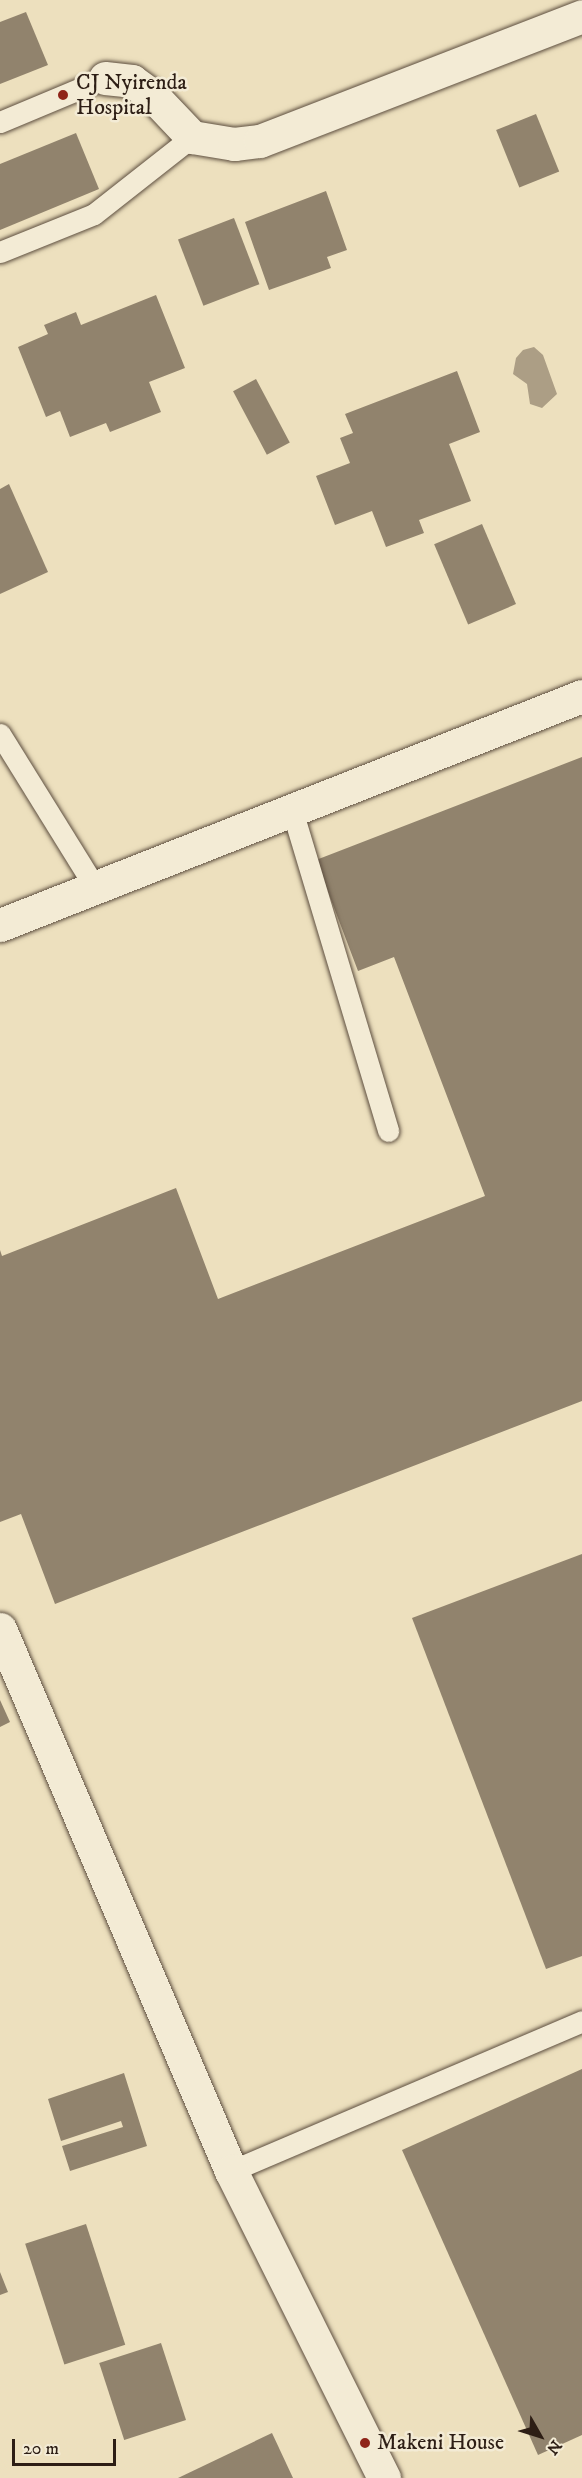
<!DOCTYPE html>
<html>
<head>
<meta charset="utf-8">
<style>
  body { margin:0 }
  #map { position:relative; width:582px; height:2478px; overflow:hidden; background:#ede0be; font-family:"IM FELL DW Pica",serif }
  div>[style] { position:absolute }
  .water>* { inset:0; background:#ac9e85 }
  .building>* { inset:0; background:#91836d; transform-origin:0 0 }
  .roads { filter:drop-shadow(0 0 2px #5d4e3f) drop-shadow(0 0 2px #5d4e3f) }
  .service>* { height:21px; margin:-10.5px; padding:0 10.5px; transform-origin:10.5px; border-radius:10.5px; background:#f3ebd5 }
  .minor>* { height:33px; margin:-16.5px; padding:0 16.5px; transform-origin:16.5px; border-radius:16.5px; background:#f3ebd5 }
  .dots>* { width:16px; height:16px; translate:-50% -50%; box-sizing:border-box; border:3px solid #f3ebd5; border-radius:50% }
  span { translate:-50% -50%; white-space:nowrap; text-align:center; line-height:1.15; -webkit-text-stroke:5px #f3ebd5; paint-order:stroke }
  .poi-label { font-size:22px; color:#2d1e15 }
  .left { translate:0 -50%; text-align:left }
  .north { position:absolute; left:510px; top:2406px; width:60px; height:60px; -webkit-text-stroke:4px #f3ebd5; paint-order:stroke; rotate:129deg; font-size:16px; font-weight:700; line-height:24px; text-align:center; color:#2d1e15 }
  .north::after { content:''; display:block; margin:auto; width:21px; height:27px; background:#2d1e15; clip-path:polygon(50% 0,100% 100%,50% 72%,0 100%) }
  .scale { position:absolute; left:12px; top:2439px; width:104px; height:27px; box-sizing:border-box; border:3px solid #2d1e15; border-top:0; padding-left:8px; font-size:18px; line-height:21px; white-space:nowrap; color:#2d1e15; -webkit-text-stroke:4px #f3ebd5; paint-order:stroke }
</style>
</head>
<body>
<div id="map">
  <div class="water">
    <div style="clip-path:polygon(534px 347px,543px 355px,557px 394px,542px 408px,530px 404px,527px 384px,513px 374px,516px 358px,523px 350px)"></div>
  </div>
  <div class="building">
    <div style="clip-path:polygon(26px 12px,48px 65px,0 84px,0 22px)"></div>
    <div style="left:536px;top:114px;width:62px;height:43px;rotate:68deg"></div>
    <div style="clip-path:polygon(76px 133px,99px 189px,0 230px,0 164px)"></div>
    <div style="clip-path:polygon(326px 191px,347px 250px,327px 257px,331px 268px,269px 290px,245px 222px)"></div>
    <div style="left:234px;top:218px;width:71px;height:60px;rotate:69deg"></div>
    <div style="clip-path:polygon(156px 295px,185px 368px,149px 382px,161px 412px,110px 432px,106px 423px,70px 437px,60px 411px,46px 417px,18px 347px,48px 334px,44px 325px,76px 312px,81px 325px)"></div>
    <div style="clip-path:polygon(457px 371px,480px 432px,449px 444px,471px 501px,419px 520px,424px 533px,386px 547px,372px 511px,335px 525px,316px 476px,350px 463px,340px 438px,353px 433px,345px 414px)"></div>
    <div style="left:256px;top:379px;width:72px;height:26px;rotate:62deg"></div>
    <div style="clip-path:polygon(9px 484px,48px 572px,0 594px,0 489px)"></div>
    <div style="left:482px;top:524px;width:87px;height:52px;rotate:67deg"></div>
    <div style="clip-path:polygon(582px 757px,582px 1401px,55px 1604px,21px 1514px,0 1522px,0 1250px,2px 1256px,176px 1188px,218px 1299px,485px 1196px,394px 957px,358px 971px,316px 860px)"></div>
    <div style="clip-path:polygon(582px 1554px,582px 1956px,546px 1969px,412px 1618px)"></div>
    <div style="clip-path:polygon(0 1700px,10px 1722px,0 1727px)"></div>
    <div style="clip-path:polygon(582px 2069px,582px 2435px,538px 2455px,402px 2150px)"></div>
    <div style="clip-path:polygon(124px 2073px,147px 2146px,70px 2171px,62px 2146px,123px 2127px,121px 2121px,61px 2141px,48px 2099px)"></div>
    <div style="left:86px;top:2224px;width:127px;height:64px;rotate:72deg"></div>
    <div style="clip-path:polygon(0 2272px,8px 2292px,0 2295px)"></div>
    <div style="left:161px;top:2343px;width:81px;height:65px;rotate:72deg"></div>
    <div style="clip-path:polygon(272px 2433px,293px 2478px,178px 2478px)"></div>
  </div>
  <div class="roads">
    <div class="service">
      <div style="left:0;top:122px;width:114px;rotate:-22.7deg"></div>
      <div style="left:0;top:252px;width:101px;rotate:-22deg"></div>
      <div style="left:94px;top:214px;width:125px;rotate:-38.2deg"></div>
      <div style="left:0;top:734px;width:180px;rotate:58.2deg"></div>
      <div style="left:292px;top:810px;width:335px;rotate:73.3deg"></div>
      <div style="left:231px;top:2171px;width:382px;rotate:-23.1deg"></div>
    </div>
    <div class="minor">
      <div style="left:105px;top:78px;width:27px;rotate:6deg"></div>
      <div style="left:132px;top:81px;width:29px;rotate:36deg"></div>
      <div style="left:155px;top:98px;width:54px;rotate:46.5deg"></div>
      <div style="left:192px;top:137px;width:43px;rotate:9.5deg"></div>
      <div style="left:234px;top:144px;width:26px;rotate:-7deg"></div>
      <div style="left:260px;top:141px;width:345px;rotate:-21.2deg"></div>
      <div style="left:0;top:925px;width:625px;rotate:-21.48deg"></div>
      <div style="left:0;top:1629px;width:589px;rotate:66.92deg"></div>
      <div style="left:231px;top:2171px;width:343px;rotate:63.5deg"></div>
    </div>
  </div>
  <div class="dots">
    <div style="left:63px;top:95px;background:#8f2418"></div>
    <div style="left:365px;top:2443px;background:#8f2418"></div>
  </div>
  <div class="poi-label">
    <span class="left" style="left:76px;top:95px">CJ Nyirenda<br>Hospital</span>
    <span class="left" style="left:377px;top:2443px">Makeni House</span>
  </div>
  <div class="north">N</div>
  <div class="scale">20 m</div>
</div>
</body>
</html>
